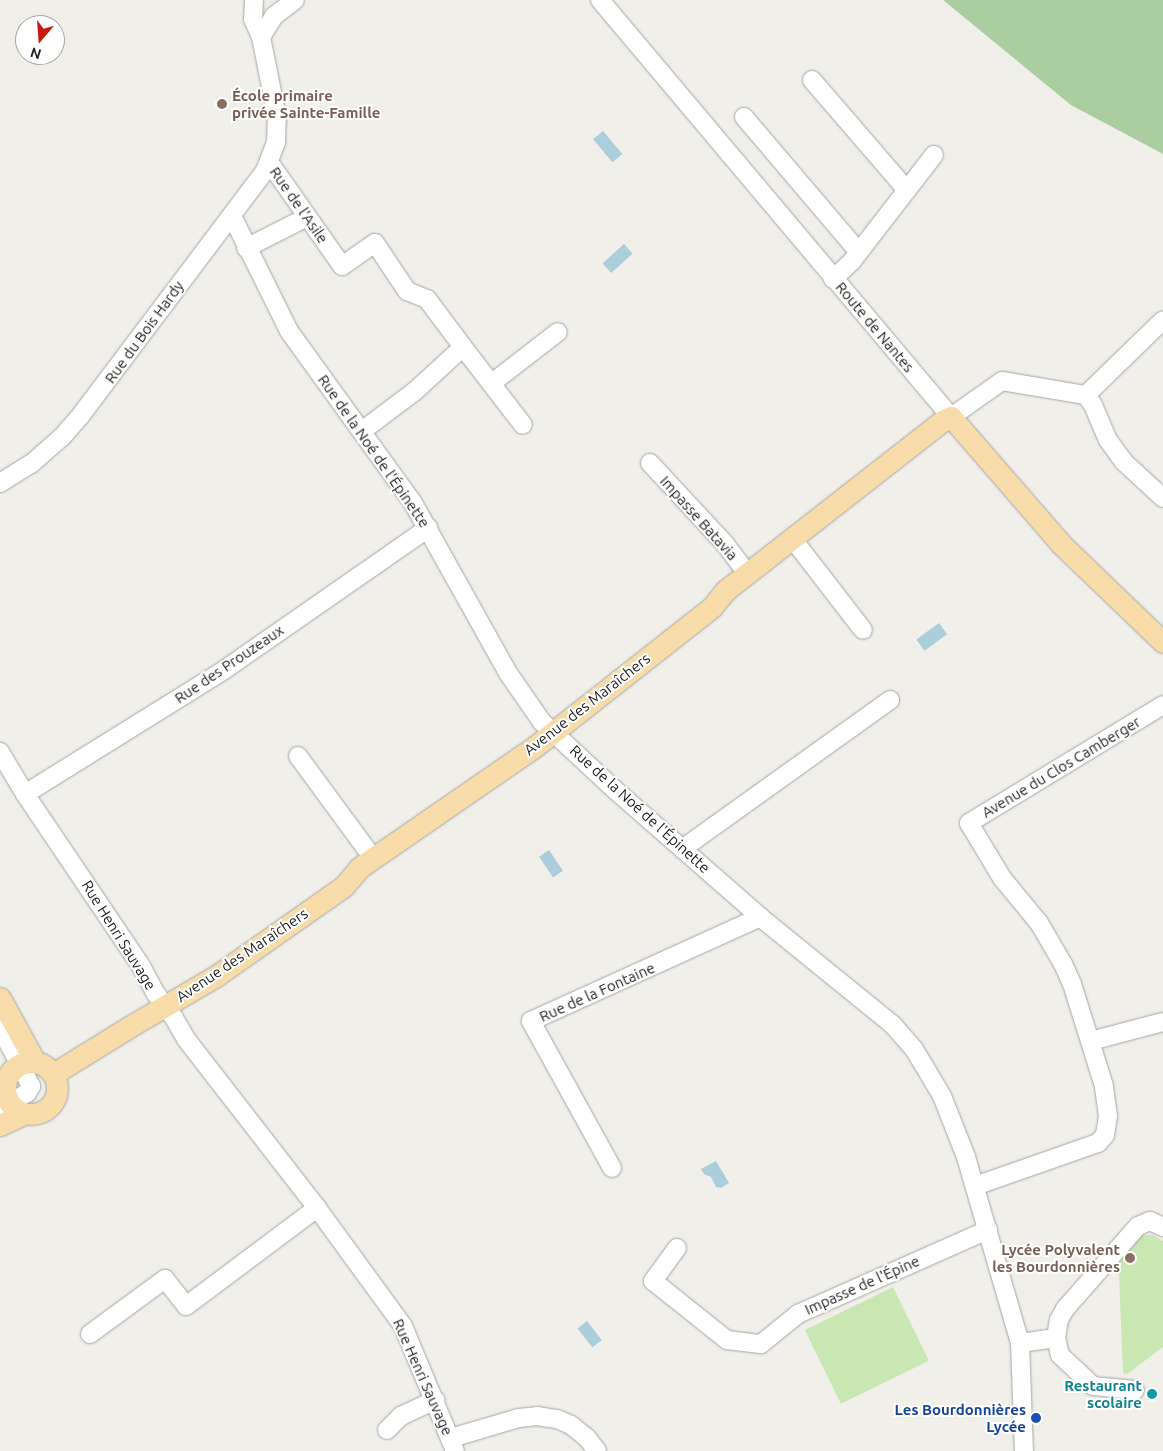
<!DOCTYPE html>
<html>
<head>
<meta charset="utf-8">
<style>
  body { margin:0 }
  #map { position:relative; width:1163px; height:1451px; overflow:hidden; background:#f1efe9; font-family:Ubuntu,sans-serif }
  div>[style] { position:absolute }
  .grass>* { inset:0; background:#c8e7b3; transform-origin:0 0 }
  .forest>* { inset:0; background:#aacea0 }
  .water>* { inset:0; background:#accddb; transform-origin:0 0 }
  .roads { filter:drop-shadow(0 0 1px #a5a5a5) drop-shadow(0 0 1px #a5a5a5) }
  .minor>* { height:18px; margin:-9px; padding:0 9px; transform-origin:9px; border-radius:9px; background:#fff }
  .major>* { height:21px; margin:-10.5px; padding:0 10.5px; transform-origin:10.5px; border-radius:10.5px; background:#f7dba8 }
  .major>.ring { margin:-10.5px; padding:0; box-sizing:content-box; background:none; border:21px solid #f7dba8; border-radius:50% }
  .dots>* { width:14px; height:14px; translate:-50% -50%; box-sizing:border-box; border:2px solid #fff; border-radius:50% }
  span { translate:-50% -50%; white-space:nowrap; text-align:center; line-height:1.15; -webkit-text-stroke:4px #fff; paint-order:stroke }
  .education-label { font-size:15px; color:#785e54; font-weight:700 }
  .left { translate:0 -50%; text-align:left }
  .right { translate:-100% -50%; text-align:right }
  .street-label { font-size:15px; color:#212121 }
  .culture-label { font-size:15px; color:#0d838f; font-weight:700 }
  .transit-label { font-size:15px; color:#164399; font-weight:700 }
  .north { position:absolute; left:15px; top:15px; width:50px; height:50px; box-sizing:border-box; background:#fff; border:1px solid #a6a6a6; border-radius:50%; rotate:198deg; font-size:14px; font-weight:700; line-height:20px; text-align:center; color:#212121 }
  .north::after { content:''; display:block; margin:auto; width:18px; height:22px; background:#c61c0d; clip-path:polygon(50% 0,100% 100%,50% 72%,0 100%) }
</style>
</head>
<body>
<div id="map">
  <div class="grass">
    <div style="clip-path:polygon(1142px 1235px,1152px 1235px,1163px 1241px,1163px 1347px,1127px 1374px,1123px 1373px,1119px 1275px,1109px 1272px)"></div>
    <div style="left:893px;top:1287px;width:82px;height:98px;rotate:64deg"></div>
  </div>
  <div class="forest">
    <div style="clip-path:polygon(943px 0,1163px 0,1163px 154px,1071px 105px)"></div>
  </div>
  <div class="water">
    <div style="left:603px;top:131px;width:30px;height:13px;rotate:50deg"></div>
    <div style="left:624px;top:244px;width:13px;height:29px;rotate:48deg"></div>
    <div style="left:939px;top:623px;width:14px;height:28px;rotate:54deg"></div>
    <div style="left:549px;top:850px;width:25px;height:12px;rotate:56deg"></div>
    <div style="clip-path:polygon(716px 1161px,729px 1183px,721px 1188px,716px 1187px,711px 1177px,704px 1174px,701px 1169px)"></div>
    <div style="left:587px;top:1321px;width:24px;height:12px;rotate:52deg"></div>
  </div>
  <div class="roads">
    <div class="minor">
      <div style="left:254px;top:0;width:19px;rotate:93deg"></div>
      <div style="left:253px;top:19px;width:20px;rotate:66deg"></div>
      <div style="left:600px;top:0;width:545px;rotate:49.91deg"></div>
      <div style="left:951px;top:417px;width:62px;rotate:-35.2deg"></div>
      <div style="left:1002px;top:381px;width:85px;rotate:9.5deg"></div>
      <div style="left:1086px;top:395px;width:107px;rotate:-44.2deg"></div>
      <div style="left:812px;top:80px;width:145px;rotate:49.2deg"></div>
      <div style="left:744px;top:117px;width:177px;rotate:49.6deg"></div>
      <div style="left:269px;top:162px;width:127px;rotate:54.9deg"></div>
      <div style="left:342px;top:266px;width:40px;rotate:-34.9deg"></div>
      <div style="left:375px;top:243px;width:58px;rotate:56.3deg"></div>
      <div style="left:407px;top:291px;width:22px;rotate:22deg"></div>
      <div style="left:427px;top:299px;width:60px;rotate:53.1deg"></div>
      <div style="left:232px;top:216px;width:128px;rotate:63.6deg"></div>
      <div style="left:289px;top:331px;width:212px;rotate:54.2deg"></div>
      <div style="left:413px;top:503px;width:195px;rotate:60.8deg"></div>
      <div style="left:508px;top:673px;width:60px;rotate:55.2deg"></div>
      <div style="left:542px;top:722px;width:98px;rotate:42.9deg"></div>
      <div style="left:614px;top:789px;width:194px;rotate:41.2deg"></div>
      <div style="left:760px;top:917px;width:171px;rotate:39.1deg"></div>
      <div style="left:893px;top:1025px;width:32px;rotate:49deg"></div>
      <div style="left:914px;top:1049px;width:55px;rotate:59.2deg"></div>
      <div style="left:942px;top:1096px;width:66px;rotate:68.5deg"></div>
      <div style="left:966px;top:1157px;width:194px;rotate:73.8deg"></div>
      <div style="left:1020px;top:1343px;width:108px;rotate:87.9deg"></div>
      <div style="left:246px;top:248px;width:68px;rotate:-26.9deg"></div>
      <div style="left:833px;top:279px;width:26px;rotate:-43deg"></div>
      <div style="left:852px;top:261px;width:134px;rotate:-52.3deg"></div>
      <div style="left:492px;top:383px;width:83px;rotate:-37.7deg"></div>
      <div style="left:1086px;top:395px;width:12px;rotate:55deg"></div>
      <div style="left:1093px;top:405px;width:38px;rotate:67deg"></div>
      <div style="left:1108px;top:440px;width:27px;rotate:54deg"></div>
      <div style="left:1124px;top:462px;width:53px;rotate:42.7deg"></div>
      <div style="left:362px;top:431px;width:66px;rotate:-37deg"></div>
      <div style="left:415px;top:391px;width:65px;rotate:-42.5deg"></div>
      <div style="left:463px;top:347px;width:98px;rotate:52.4deg"></div>
      <div style="left:650px;top:463px;width:110px;rotate:47.2deg"></div>
      <div style="left:725px;top:544px;width:36px;rotate:53deg"></div>
      <div style="left:0;top:483px;width:36px;rotate:-32deg"></div>
      <div style="left:31px;top:464px;width:41px;rotate:-41.1deg"></div>
      <div style="left:62px;top:437px;width:29px;rotate:-49deg"></div>
      <div style="left:81px;top:415px;width:306px;rotate:-53deg"></div>
      <div style="left:265px;top:171px;width:31px;rotate:-69deg"></div>
      <div style="left:276px;top:142px;width:25px;rotate:-88deg"></div>
      <div style="left:277px;top:117px;width:82px;rotate:-101.3deg"></div>
      <div style="left:261px;top:37px;width:25px;rotate:-58deg"></div>
      <div style="left:274px;top:16px;width:26px;rotate:-37deg"></div>
      <div style="left:792px;top:538px;width:116px;rotate:52.3deg"></div>
      <div style="left:0;top:752px;width:49px;rotate:59.2deg"></div>
      <div style="left:25px;top:794px;width:207px;rotate:56deg"></div>
      <div style="left:141px;top:966px;width:32px;rotate:62deg"></div>
      <div style="left:156px;top:994px;width:30px;rotate:53deg"></div>
      <div style="left:174px;top:1018px;width:24px;rotate:60deg"></div>
      <div style="left:186px;top:1039px;width:214px;rotate:52.2deg"></div>
      <div style="left:317px;top:1208px;width:146px;rotate:53.9deg"></div>
      <div style="left:403px;top:1326px;width:135px;rotate:67.4deg"></div>
      <div style="left:298px;top:756px;width:127px;rotate:53.7deg"></div>
      <div style="left:25px;top:794px;width:234px;rotate:-31.9deg"></div>
      <div style="left:224px;top:670px;width:249px;rotate:-34.8deg"></div>
      <div style="left:682px;top:849px;width:256px;rotate:-35.6deg"></div>
      <div style="left:0;top:1027px;width:67px;rotate:62.3deg"></div>
      <div style="left:31px;top:1086px;width:8px;rotate:120deg"></div>
      <div style="left:27px;top:1093px;width:31px;rotate:151deg"></div>
      <div style="left:1091px;top:1041px;width:74px;rotate:-14.8deg"></div>
      <div style="left:612px;top:1168px;width:168px;rotate:-118.9deg"></div>
      <div style="left:531px;top:1021px;width:252px;rotate:-24.4deg"></div>
      <div style="left:975px;top:1186px;width:130px;rotate:-19.3deg"></div>
      <div style="left:1098px;top:1143px;width:11px;rotate:-49deg"></div>
      <div style="left:1105px;top:1135px;width:19px;rotate:-81deg"></div>
      <div style="left:1108px;top:1116px;width:30px;rotate:-98deg"></div>
      <div style="left:1104px;top:1086px;width:107px;rotate:-107.4deg"></div>
      <div style="left:1072px;top:984px;width:22px;rotate:-114deg"></div>
      <div style="left:1063px;top:964px;width:48px;rotate:-120.3deg"></div>
      <div style="left:1039px;top:923px;width:58px;rotate:-129.4deg"></div>
      <div style="left:1002px;top:878px;width:64px;rotate:-121deg"></div>
      <div style="left:969px;top:823px;width:227px;rotate:-31.3deg"></div>
      <div style="left:677px;top:1248px;width:41px;rotate:126deg"></div>
      <div style="left:653px;top:1281px;width:95px;rotate:38.6deg"></div>
      <div style="left:727px;top:1340px;width:34px;rotate:7deg"></div>
      <div style="left:761px;top:1344px;width:48px;rotate:-39deg"></div>
      <div style="left:798px;top:1314px;width:208px;rotate:-23.9deg"></div>
      <div style="left:90px;top:1334px;width:93px;rotate:-36.3deg"></div>
      <div style="left:165px;top:1279px;width:34px;rotate:52deg"></div>
      <div style="left:186px;top:1306px;width:164px;rotate:-36.8deg"></div>
      <div style="left:1056px;top:1338px;width:17px;rotate:77deg"></div>
      <div style="left:1060px;top:1355px;width:45px;rotate:43.2deg"></div>
      <div style="left:1093px;top:1386px;width:42px;rotate:5.4deg"></div>
      <div style="left:1020px;top:1343px;width:36px;rotate:-8deg"></div>
      <div style="left:1056px;top:1338px;width:18px;rotate:-81deg"></div>
      <div style="left:1059px;top:1320px;width:13px;rotate:-61deg"></div>
      <div style="left:1065px;top:1309px;width:111px;rotate:-48.7deg"></div>
      <div style="left:1138px;top:1226px;width:13px;rotate:-23deg"></div>
      <div style="left:1150px;top:1221px;width:14px;rotate:25deg"></div>
      <div style="left:387px;top:1430px;width:20px;rotate:-45deg"></div>
      <div style="left:401px;top:1416px;width:38px;rotate:-25deg"></div>
      <div style="left:451px;top:1438px;width:71px;rotate:-16.4deg"></div>
      <div style="left:519px;top:1418px;width:18px;rotate:-6deg"></div>
      <div style="left:537px;top:1416px;width:20px;rotate:9deg"></div>
      <div style="left:557px;top:1419px;width:15px;rotate:23deg"></div>
      <div style="left:571px;top:1425px;width:21px;rotate:39deg"></div>
      <div style="left:587px;top:1438px;width:16px;rotate:52deg"></div>
    </div>
    <div class="major">
      <div style="left:0;top:998px;width:73px;rotate:61.3deg"></div>
      <div class="ring" style="left:5px;top:1062px;width:31px;height:31px"></div>
      <div style="left:53px;top:1074px;width:89px;rotate:-31.7deg"></div>
      <div style="left:129px;top:1027px;width:101px;rotate:-30.4deg"></div>
      <div style="left:216px;top:976px;width:156px;rotate:-35.1deg"></div>
      <div style="left:344px;top:886px;width:23px;rotate:-50deg"></div>
      <div style="left:359px;top:868px;width:211px;rotate:-34.6deg"></div>
      <div style="left:533px;top:748px;width:228px;rotate:-38.2deg"></div>
      <div style="left:712px;top:607px;width:22px;rotate:-51deg"></div>
      <div style="left:726px;top:590px;width:274px;rotate:-38deg"></div>
      <div style="left:942px;top:421px;width:10px;rotate:-24deg"></div>
      <div style="left:951px;top:417px;width:168px;rotate:49.1deg"></div>
      <div style="left:1061px;top:544px;width:141px;rotate:43.9deg"></div>
      <div style="left:0;top:1125px;width:26px;rotate:-25deg"></div>
    </div>
  </div>
  <div class="dots">
    <div style="left:222px;top:104px;background:#8d6e63"></div>
    <div style="left:1130px;top:1258px;background:#8d6e63"></div>
    <div style="left:1152px;top:1394px;background:#0f9aa8"></div>
    <div style="left:1036px;top:1418px;background:#1a4fb4"></div>
  </div>
  <div class="education-label">
    <span class="left" style="left:232px;top:104px">École primaire<br>privée Sainte-Famille</span>
    <span class="right" style="left:1120px;top:1258px">Lycée Polyvalent<br>les Bourdonnières</span>
  </div>
  <div class="street-label">
    <span style="left:299px;top:205px;rotate:55deg">Rue de l'Asile</span>
    <span style="left:875px;top:327px;rotate:50deg">Route de Nantes</span>
    <span style="left:144px;top:332px;rotate:-54deg">Rue du Bois Hardy</span>
    <span style="left:374px;top:451px;rotate:55deg">Rue de la Noé de l'Épinette</span>
    <span style="left:699px;top:518px;rotate:48deg">Impasse Batavia</span>
    <span style="left:229px;top:664px;rotate:-34deg">Rue des Prouzeaux</span>
    <span style="left:587px;top:704px;rotate:-38deg">Avenue des Maraîchers</span>
    <span style="left:1061px;top:767px;rotate:-31deg">Avenue du Clos Camberger</span>
    <span style="left:640px;top:809px;rotate:42deg">Rue de la Noé de l'Épinette</span>
    <span style="left:119px;top:935px;rotate:58deg">Rue Henri Sauvage</span>
    <span style="left:242px;top:955px;rotate:-34deg">Avenue des Maraîchers</span>
    <span style="left:597px;top:992px;rotate:-24deg">Rue de la Fontaine</span>
    <span style="left:862px;top:1285px;rotate:-24deg">Impasse de l'Épine</span>
    <span style="left:423px;top:1377px;rotate:66deg">Rue Henri Sauvage</span>
  </div>
  <div class="culture-label">
    <span class="right" style="left:1142px;top:1394px">Restaurant<br>scolaire</span>
  </div>
  <div class="transit-label">
    <span class="right" style="left:1026px;top:1418px">Les Bourdonnières<br>Lycée</span>
  </div>
  <div class="north">N</div>
</div>
</body>
</html>
